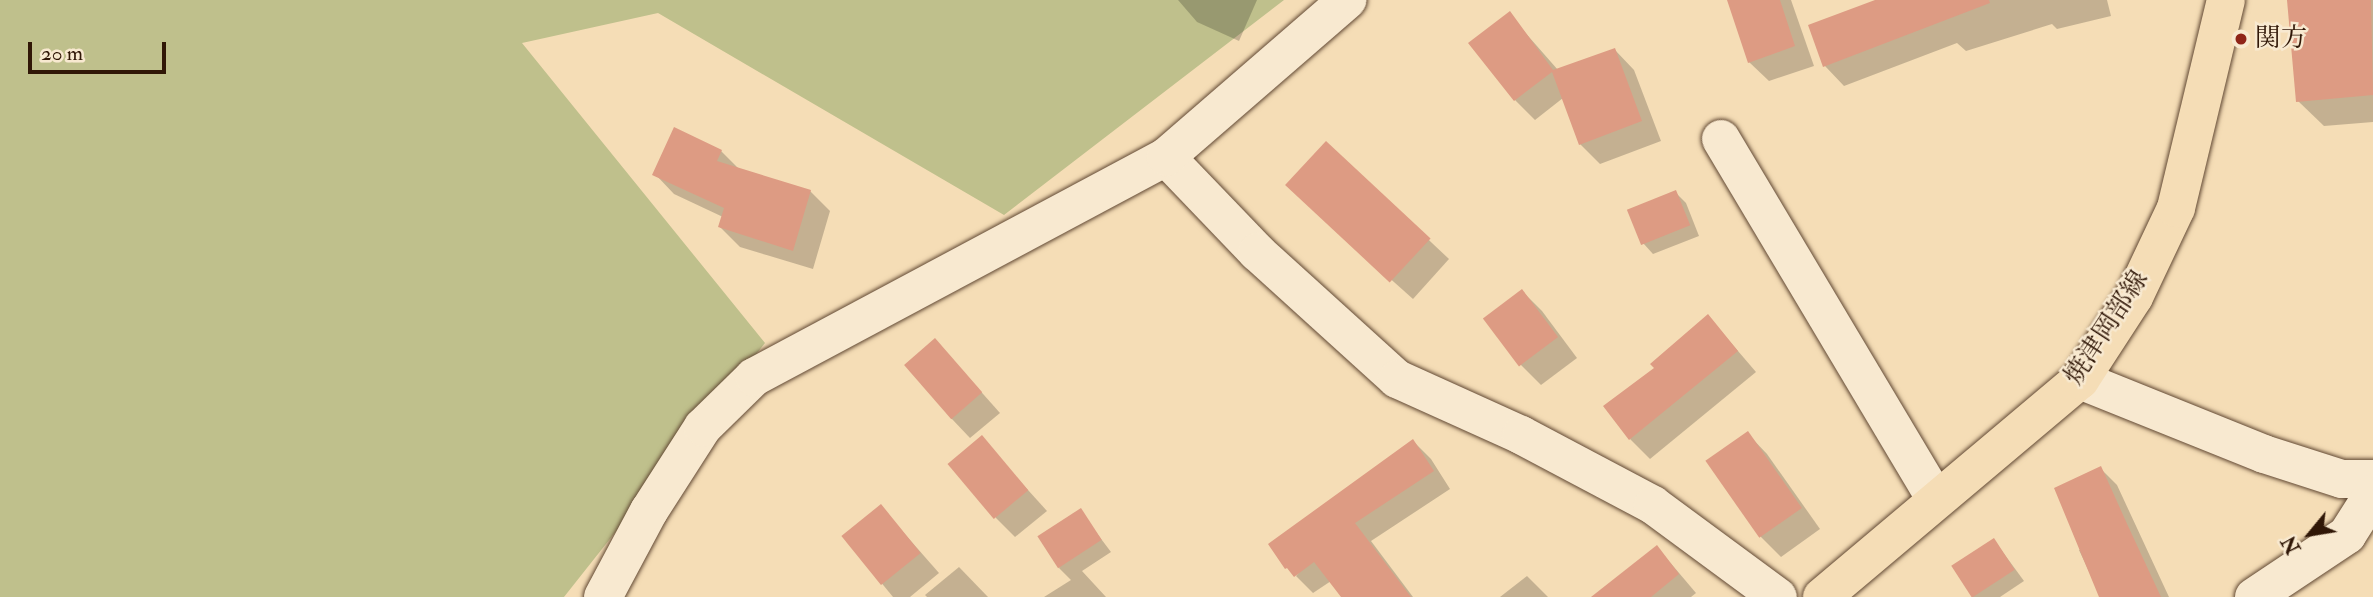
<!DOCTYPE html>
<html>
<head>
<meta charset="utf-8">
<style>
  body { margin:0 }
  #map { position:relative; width:2373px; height:597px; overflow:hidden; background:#f5ddb6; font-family:"IM FELL Double Pica","Noto Serif JP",serif }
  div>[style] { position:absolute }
  .green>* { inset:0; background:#bfc08c }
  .shadow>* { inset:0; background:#0003 }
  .building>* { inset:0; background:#dd9b83; transform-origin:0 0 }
  .roads { filter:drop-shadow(0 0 2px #614833) drop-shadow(0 0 2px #614833) }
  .minor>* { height:38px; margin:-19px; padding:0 19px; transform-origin:19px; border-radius:19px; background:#f8e9d0 }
  .major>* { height:38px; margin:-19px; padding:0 19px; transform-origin:19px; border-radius:19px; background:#f5ddb6 }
  .dots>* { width:19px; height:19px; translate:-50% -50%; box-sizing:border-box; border:4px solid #f8e9d0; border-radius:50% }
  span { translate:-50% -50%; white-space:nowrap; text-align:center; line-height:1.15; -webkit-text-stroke:5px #f8e9d0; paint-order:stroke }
  .poi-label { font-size:26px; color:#301707 }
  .left { translate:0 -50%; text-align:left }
  .street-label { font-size:26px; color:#301707 }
  .north { position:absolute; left:2275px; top:499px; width:70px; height:70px; -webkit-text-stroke:5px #f8e9d0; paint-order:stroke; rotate:240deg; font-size:19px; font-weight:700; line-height:28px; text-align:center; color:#301707 }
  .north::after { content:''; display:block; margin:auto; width:24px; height:32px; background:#301707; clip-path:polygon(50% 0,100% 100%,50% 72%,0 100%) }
  .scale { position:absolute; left:28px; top:42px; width:138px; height:32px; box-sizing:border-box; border:4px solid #301707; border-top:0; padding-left:9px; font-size:21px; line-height:24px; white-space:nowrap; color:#301707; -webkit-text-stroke:5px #f8e9d0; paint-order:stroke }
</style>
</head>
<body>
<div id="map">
  <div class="green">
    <div style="clip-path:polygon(0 0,1284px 0,1004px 215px,658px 13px,522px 43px,765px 343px,564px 597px,0 597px)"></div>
  </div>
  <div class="shadow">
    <div style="clip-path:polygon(1178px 0,1257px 0,1239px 41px,1197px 22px)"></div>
    <div style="clip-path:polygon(1728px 0,1791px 0,1814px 66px,1769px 81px,1749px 62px)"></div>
    <div style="clip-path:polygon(1880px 0,2107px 0,2111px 16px,2057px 29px,2052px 24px,1966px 51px,1957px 43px,1844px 86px,1825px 66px)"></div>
    <div style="clip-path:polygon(2289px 0,2373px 0,2373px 122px,2324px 126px,2298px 101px)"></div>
    <div style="clip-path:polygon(1509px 14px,1558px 70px,1615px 50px,1634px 70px,1661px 141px,1600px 164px,1580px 144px,1563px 98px,1535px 120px,1515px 100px)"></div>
    <div style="clip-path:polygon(1326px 143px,1449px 259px,1413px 299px,1310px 207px)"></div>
    <div style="clip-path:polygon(721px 151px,740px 170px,810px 191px,830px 211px,813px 269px,740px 247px,720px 227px,723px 217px,674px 194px,655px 174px)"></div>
    <div style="clip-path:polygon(1675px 192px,1686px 203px,1699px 236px,1653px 254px,1643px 243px)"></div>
    <div style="clip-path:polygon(1522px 291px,1542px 311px,1577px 358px,1541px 385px,1521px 365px)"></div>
    <div style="clip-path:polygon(1708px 316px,1756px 372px,1650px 459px,1630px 439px,1656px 369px)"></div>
    <div style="clip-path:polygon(935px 340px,1000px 413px,970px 438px,951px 418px)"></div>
    <div style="clip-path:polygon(1748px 434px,1767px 454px,1820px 529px,1781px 557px,1761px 537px)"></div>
    <div style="clip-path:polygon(981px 438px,1047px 511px,1015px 537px,996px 518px)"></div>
    <div style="clip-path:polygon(1413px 441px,1431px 459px,1450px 489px,1371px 541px,1413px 597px,1343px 597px,1331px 581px,1313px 593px,1296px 576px)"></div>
    <div style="clip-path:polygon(2100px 468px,2117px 485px,2169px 597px,2101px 597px,2079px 550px,2083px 549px)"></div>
    <div style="clip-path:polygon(881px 507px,939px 573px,910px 597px,893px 597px,843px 536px)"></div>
    <div style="clip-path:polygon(1080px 511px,1111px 552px,1082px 571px,1106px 597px,1044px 597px,1071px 580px,1059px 568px)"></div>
    <div style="clip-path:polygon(1994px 540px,2024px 581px,2000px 597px,1973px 597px,1953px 567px)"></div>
    <div style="clip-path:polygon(1657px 547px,1696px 593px,1691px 597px,1594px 597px)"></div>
    <div style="clip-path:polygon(959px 567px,988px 597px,927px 597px,925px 595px)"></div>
    <div style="clip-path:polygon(1527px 576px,1548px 597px,1500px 597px)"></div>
  </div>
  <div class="building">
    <div style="clip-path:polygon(1727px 0,1780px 0,1795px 46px,1748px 63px)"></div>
    <div style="clip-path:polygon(1875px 0,1989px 0,1990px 3px,1823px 67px,1808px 25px)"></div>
    <div style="clip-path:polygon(2287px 0,2371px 0,2373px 95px,2296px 102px)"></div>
    <div style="clip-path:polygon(1510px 11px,1553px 70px,1615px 48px,1642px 121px,1579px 145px,1552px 72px,1514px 101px,1468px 43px)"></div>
    <div style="clip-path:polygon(674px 127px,722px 150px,717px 161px,811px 190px,793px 251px,718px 227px,724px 208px,652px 175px)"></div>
    <div style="left:1326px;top:141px;width:143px;height:60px;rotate:43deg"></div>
    <div style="left:1676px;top:190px;width:38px;height:53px;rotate:68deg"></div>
    <div style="left:1522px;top:289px;width:60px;height:49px;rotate:53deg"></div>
    <div style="clip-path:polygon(1708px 314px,1738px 351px,1629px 440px,1603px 406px,1654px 368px,1650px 364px)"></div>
    <div style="left:935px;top:338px;width:72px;height:41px;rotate:49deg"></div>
    <div style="left:1748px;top:431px;width:94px;height:52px;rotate:55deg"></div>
    <div style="left:982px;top:435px;width:72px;height:45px;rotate:50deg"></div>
    <div style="clip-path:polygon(1413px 439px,1434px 471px,1355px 523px,1411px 597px,1341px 597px,1314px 562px,1294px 577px,1287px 568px,1285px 569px,1268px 544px)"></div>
    <div style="clip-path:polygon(2101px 466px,2128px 526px,2161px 597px,2099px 597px,2054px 488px)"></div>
    <div style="left:881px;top:504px;width:63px;height:51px;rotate:51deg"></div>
    <div style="left:1081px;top:508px;width:38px;height:52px;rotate:57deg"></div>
    <div style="left:1994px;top:538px;width:38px;height:51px;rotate:57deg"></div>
    <div style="clip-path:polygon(1657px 545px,1679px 574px,1651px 597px,1591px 597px)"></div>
  </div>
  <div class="roads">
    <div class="minor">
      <div style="left:1721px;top:139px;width:420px;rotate:59.2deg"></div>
      <div style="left:1166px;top:157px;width:132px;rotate:46.2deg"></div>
      <div style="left:1257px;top:252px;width:189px;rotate:42.2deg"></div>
      <div style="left:1397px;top:379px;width:136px;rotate:24.3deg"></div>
      <div style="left:1521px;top:435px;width:149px;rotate:27.9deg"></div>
      <div style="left:1653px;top:505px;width:155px;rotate:36.4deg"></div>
      <div style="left:2080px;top:380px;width:198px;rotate:21.9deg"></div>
      <div style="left:2264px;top:454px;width:82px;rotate:17.8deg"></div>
      <div style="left:2342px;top:479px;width:31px"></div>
      <div style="left:603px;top:597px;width:98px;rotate:-61.9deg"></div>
      <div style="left:649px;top:511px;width:100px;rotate:-57.3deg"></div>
      <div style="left:703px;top:427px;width:71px;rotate:-44.4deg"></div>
      <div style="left:754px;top:377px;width:467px;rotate:-28.1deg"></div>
      <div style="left:1166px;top:157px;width:240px;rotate:-40.9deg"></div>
      <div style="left:2254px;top:597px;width:112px;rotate:-33.7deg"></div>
      <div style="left:2347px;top:535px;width:49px;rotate:-57.6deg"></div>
    </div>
    <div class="major">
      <div style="left:1822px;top:597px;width:337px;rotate:-40.1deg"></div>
      <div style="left:2080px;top:380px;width:99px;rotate:-57deg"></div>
      <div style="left:2134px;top:297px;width:98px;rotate:-64.7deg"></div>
      <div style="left:2176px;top:208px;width:214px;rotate:-76.5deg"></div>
    </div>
  </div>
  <div class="dots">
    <div style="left:2241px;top:39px;background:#8f2418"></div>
  </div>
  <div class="poi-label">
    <span class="left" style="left:2255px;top:39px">関方</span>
  </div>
  <div class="street-label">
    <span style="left:2107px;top:328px;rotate:-57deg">焼津岡部線</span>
  </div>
  <div class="north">N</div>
  <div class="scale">20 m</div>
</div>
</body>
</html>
